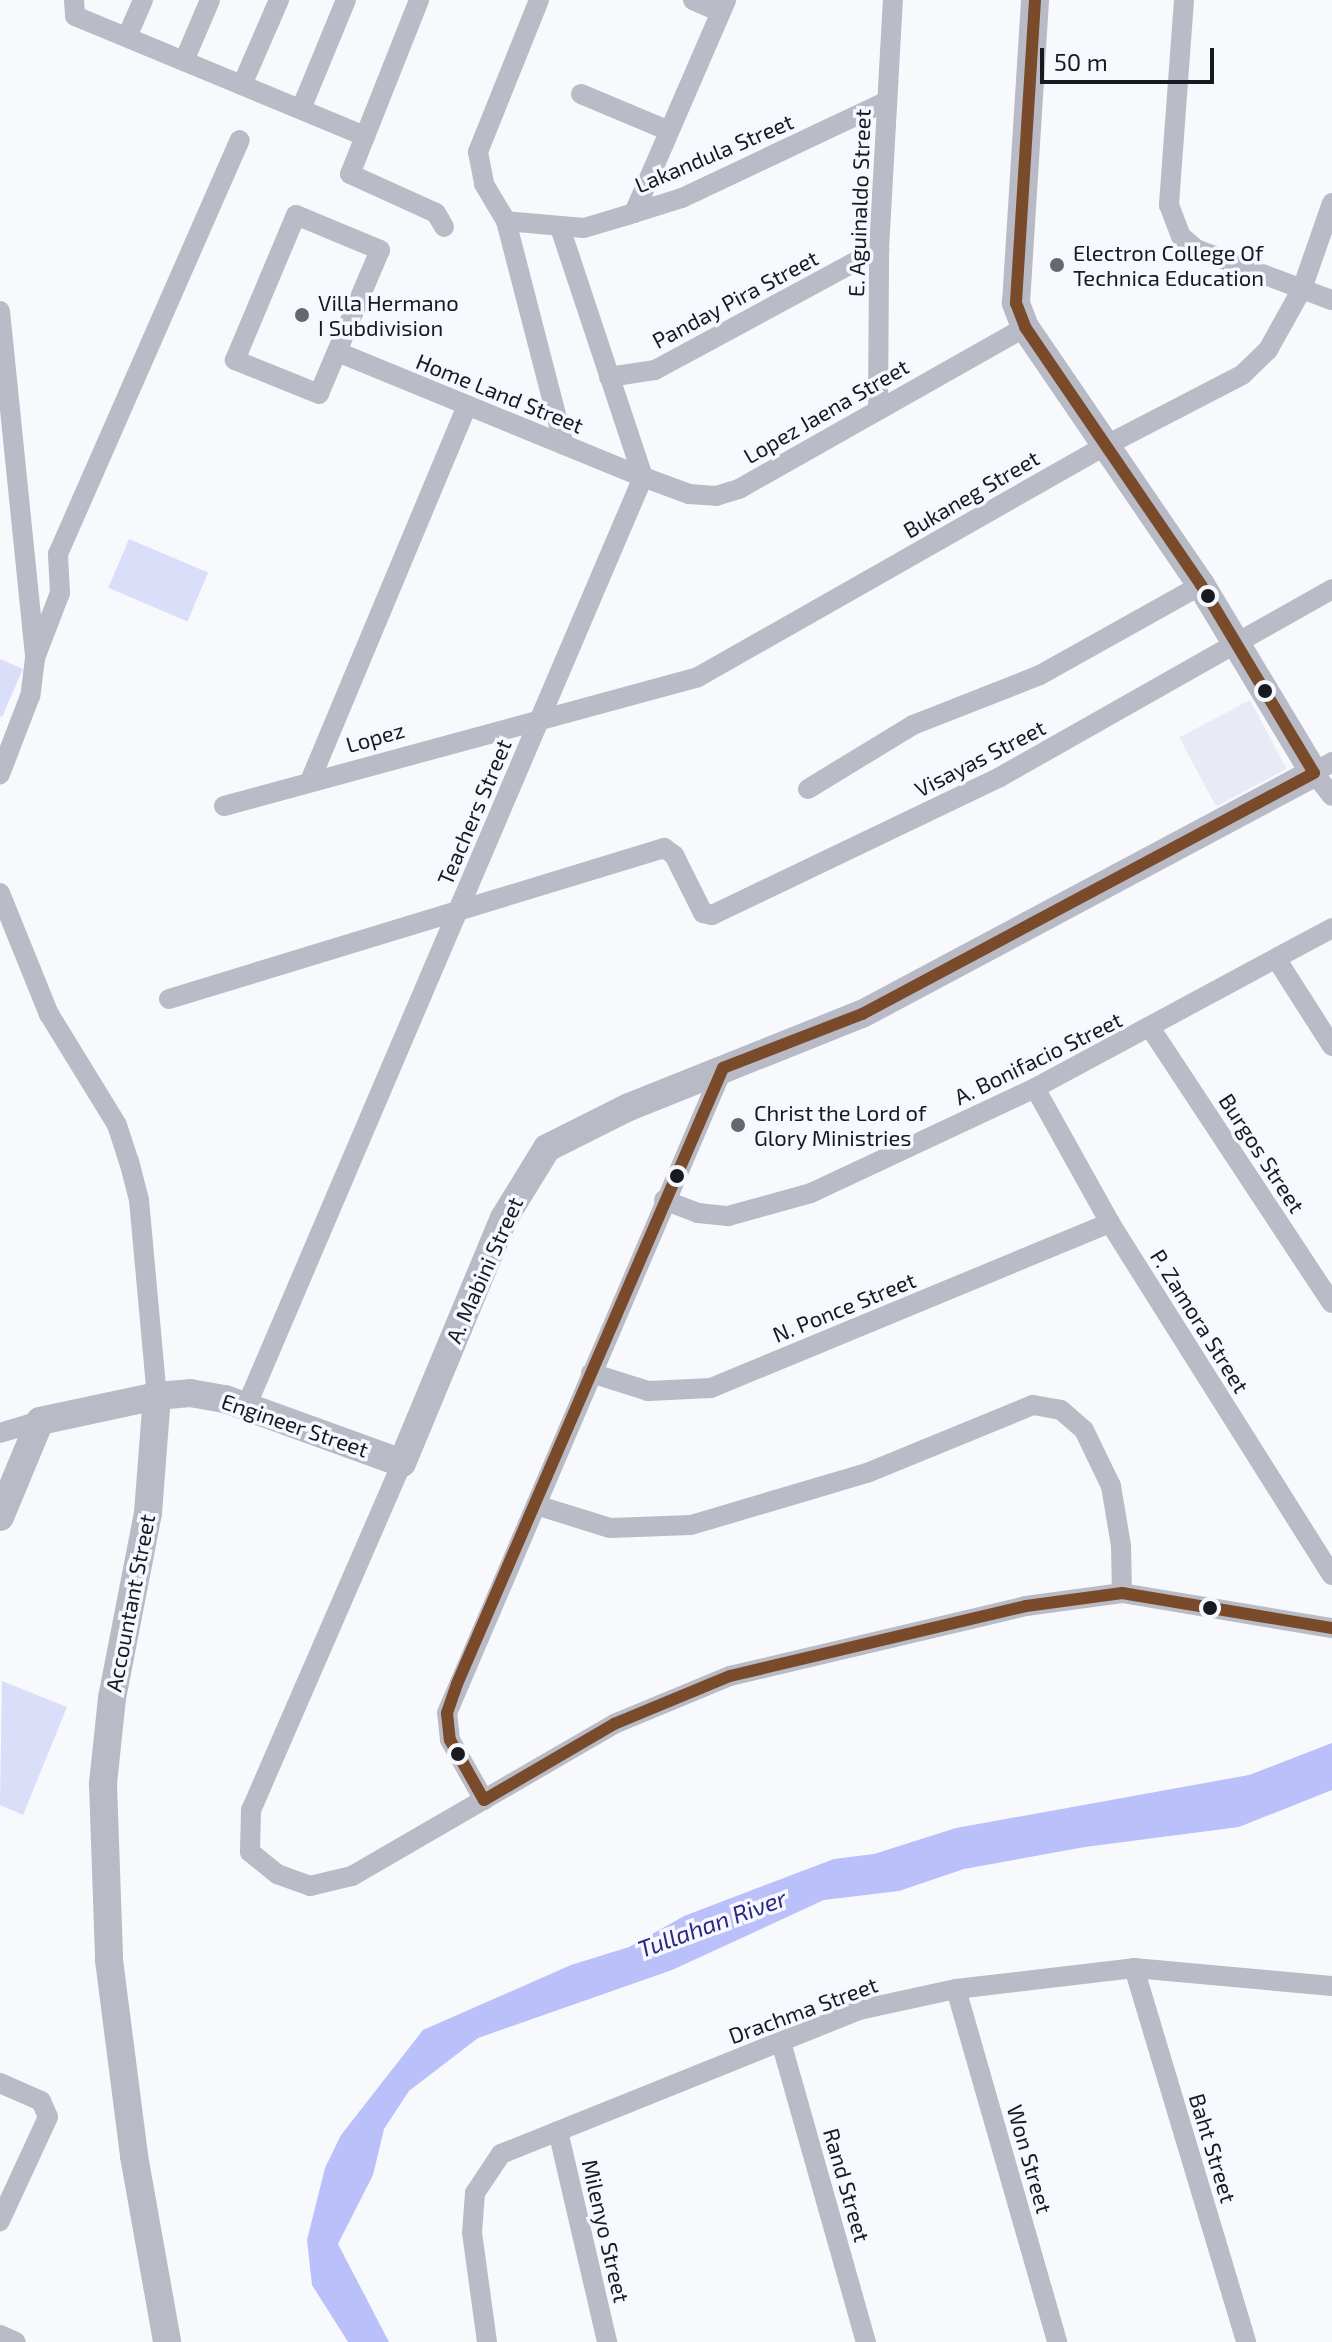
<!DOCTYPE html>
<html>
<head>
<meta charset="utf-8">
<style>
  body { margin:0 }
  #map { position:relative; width:1332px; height:2342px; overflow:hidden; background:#f8f9fd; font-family:"Exo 2",sans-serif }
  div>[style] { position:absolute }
  .built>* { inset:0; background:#e8ebf5; transform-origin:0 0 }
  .green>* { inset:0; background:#dadef9; transform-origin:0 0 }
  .water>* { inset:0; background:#bac0fa }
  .street>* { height:20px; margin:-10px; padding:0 10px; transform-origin:10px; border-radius:10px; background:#b9bbc7 }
  .secondary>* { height:28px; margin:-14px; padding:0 14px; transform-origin:14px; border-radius:14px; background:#b8bac6 }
  .bus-1>* { height:12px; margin:-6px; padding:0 6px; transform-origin:6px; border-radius:6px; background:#7a4b2a }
  .dots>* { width:22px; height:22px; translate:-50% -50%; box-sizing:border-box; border:4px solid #f6f8ff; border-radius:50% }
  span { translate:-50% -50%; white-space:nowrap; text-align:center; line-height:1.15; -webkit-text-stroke:7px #f6f8ff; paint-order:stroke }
  .street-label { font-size:22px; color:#191a20 }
  .poi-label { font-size:22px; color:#191a20 }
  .left { translate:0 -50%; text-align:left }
  .water-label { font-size:24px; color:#2d2580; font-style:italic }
  .scale { position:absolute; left:1040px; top:48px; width:174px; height:36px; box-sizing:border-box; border:4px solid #191a20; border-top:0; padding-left:10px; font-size:24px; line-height:28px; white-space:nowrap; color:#191a20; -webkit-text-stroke:6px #f6f8ff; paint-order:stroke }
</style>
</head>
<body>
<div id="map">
  <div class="built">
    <div style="left:1250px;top:700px;width:78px;height:80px;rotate:62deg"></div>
  </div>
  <div class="green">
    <div style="left:129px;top:539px;width:86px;height:53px;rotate:23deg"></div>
    <div style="clip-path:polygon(0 659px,23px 669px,2px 717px,0 716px)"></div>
    <div style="clip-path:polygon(2px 1681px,67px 1707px,23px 1815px,0 1805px)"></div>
  </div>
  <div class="water">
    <div style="clip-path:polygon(1332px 1743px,1332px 1790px,1239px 1827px,1085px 1847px,964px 1869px,899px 1891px,824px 1900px,672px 1970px,478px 2038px,409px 2091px,384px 2129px,373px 2175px,338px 2244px,389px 2342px,348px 2342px,312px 2285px,307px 2240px,325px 2168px,341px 2135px,423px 2030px,571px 1965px,629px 1947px,684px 1916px,834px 1859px,874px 1854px,956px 1828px,1249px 1775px)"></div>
  </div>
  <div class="street">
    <div style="left:74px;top:0;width:16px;rotate:86deg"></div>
    <div style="left:75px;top:16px;width:314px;rotate:22.5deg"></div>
    <div style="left:419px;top:0;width:187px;rotate:111.6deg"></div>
    <div style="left:350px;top:174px;width:94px;rotate:24.4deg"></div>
    <div style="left:436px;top:213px;width:16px;rotate:60deg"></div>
    <div style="left:539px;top:0;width:164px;rotate:111.9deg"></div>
    <div style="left:478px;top:152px;width:33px;rotate:79deg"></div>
    <div style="left:484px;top:184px;width:43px;rotate:59.3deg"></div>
    <div style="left:506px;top:221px;width:231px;rotate:75.5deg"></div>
    <div style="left:693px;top:0;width:30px;rotate:24deg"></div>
    <div style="left:1184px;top:0;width:206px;rotate:94.2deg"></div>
    <div style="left:1169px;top:205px;width:33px;rotate:69deg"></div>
    <div style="left:1181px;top:236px;width:20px;rotate:41deg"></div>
    <div style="left:1196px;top:249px;width:145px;rotate:20.6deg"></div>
    <div style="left:127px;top:37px;width:40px;rotate:-66.6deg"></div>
    <div style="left:184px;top:61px;width:66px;rotate:-66.9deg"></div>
    <div style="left:242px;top:85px;width:93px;rotate:-66.5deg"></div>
    <div style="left:581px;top:94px;width:95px;rotate:22.8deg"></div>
    <div style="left:301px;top:109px;width:118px;rotate:-67.6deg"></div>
    <div style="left:634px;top:213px;width:232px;rotate:-66.6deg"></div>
    <div style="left:296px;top:215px;width:91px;rotate:22.6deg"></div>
    <div style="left:380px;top:250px;width:156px;rotate:113deg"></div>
    <div style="left:319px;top:394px;width:91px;rotate:-158deg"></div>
    <div style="left:235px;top:360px;width:157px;rotate:-67.2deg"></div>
    <div style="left:506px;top:221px;width:78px;rotate:5.1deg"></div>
    <div style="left:584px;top:228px;width:52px;rotate:-16.7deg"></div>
    <div style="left:634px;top:213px;width:50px;rotate:-17.4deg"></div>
    <div style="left:682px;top:198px;width:227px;rotate:-25.3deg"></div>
    <div style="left:0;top:311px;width:349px;rotate:84.2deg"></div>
    <div style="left:35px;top:658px;width:38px;rotate:97deg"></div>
    <div style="left:30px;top:696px;width:84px;rotate:111deg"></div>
    <div style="left:340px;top:353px;width:327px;rotate:22.3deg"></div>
    <div style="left:643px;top:477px;width:49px;rotate:20.3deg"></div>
    <div style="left:689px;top:494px;width:27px;rotate:4deg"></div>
    <div style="left:716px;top:496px;width:24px;rotate:-17deg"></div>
    <div style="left:739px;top:489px;width:329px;rotate:-29.5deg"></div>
    <div style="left:609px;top:377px;width:47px;rotate:-8.7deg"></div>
    <div style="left:655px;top:370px;width:255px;rotate:-28.4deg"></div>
    <div style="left:878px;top:408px;width:159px;rotate:-89.6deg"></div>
    <div style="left:879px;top:249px;width:249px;rotate:-86.8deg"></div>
    <div style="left:35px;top:658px;width:70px;rotate:-69deg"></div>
    <div style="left:60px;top:593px;width:39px;rotate:-93deg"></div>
    <div style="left:58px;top:554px;width:452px;rotate:-66.3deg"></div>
    <div style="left:1332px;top:762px;width:21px;rotate:149deg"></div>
    <div style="left:1314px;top:773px;width:29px;rotate:52deg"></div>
    <div style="left:310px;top:781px;width:407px;rotate:-67.3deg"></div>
    <div style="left:808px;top:789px;width:123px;rotate:-31.4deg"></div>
    <div style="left:913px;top:725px;width:136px;rotate:-21.5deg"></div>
    <div style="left:1040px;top:675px;width:184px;rotate:-29.2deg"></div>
    <div style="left:224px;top:806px;width:491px;rotate:-15.2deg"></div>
    <div style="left:698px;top:677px;width:466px;rotate:-29.6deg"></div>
    <div style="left:1103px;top:447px;width:157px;rotate:-27.4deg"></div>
    <div style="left:1242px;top:375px;width:36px;rotate:-44deg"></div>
    <div style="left:1268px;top:350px;width:70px;rotate:-60.9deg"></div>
    <div style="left:1302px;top:289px;width:91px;rotate:-70.8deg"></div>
    <div style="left:0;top:893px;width:131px;rotate:68deg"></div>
    <div style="left:49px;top:1014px;width:130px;rotate:58.5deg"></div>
    <div style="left:117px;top:1125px;width:38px;rotate:72deg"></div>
    <div style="left:129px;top:1161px;width:40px;rotate:75.6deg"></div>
    <div style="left:139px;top:1200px;width:197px;rotate:84.8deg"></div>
    <div style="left:1277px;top:960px;width:102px;rotate:57.4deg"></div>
    <div style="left:169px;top:999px;width:518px;rotate:-16.96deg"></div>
    <div style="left:664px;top:848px;width:12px;rotate:35deg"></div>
    <div style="left:674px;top:855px;width:65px;rotate:63.4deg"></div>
    <div style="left:703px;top:913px;width:9px;rotate:13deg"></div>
    <div style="left:712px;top:915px;width:319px;rotate:-25.6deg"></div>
    <div style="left:1000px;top:777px;width:382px;rotate:-29.5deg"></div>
    <div style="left:1151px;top:1029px;width:328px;rotate:56.6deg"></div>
    <div style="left:1035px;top:1088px;width:154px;rotate:60.9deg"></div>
    <div style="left:1110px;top:1223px;width:416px;rotate:57.8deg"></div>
    <div style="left:664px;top:1200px;width:36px;rotate:21deg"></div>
    <div style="left:698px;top:1213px;width:30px;rotate:6deg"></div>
    <div style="left:728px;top:1216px;width:86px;rotate:-15.5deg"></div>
    <div style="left:811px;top:1193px;width:247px;rotate:-25.1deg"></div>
    <div style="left:1035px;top:1088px;width:337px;rotate:-28.3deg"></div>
    <div style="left:591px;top:1373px;width:60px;rotate:17.5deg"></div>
    <div style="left:648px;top:1391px;width:63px;rotate:-2.7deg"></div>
    <div style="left:711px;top:1388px;width:432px;rotate:-22.5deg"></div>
    <div style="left:246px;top:1407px;width:1011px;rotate:-66.88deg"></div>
    <div style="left:643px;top:477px;width:262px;rotate:-108.4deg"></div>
    <div style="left:0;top:1433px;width:42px;rotate:-16.7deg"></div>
    <div style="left:402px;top:1463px;width:378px;rotate:113.5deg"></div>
    <div style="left:251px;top:1810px;width:42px;rotate:91.4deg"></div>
    <div style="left:250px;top:1852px;width:35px;rotate:39deg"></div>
    <div style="left:277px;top:1874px;width:35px;rotate:20deg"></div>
    <div style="left:310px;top:1886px;width:43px;rotate:-13.4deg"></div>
    <div style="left:352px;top:1876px;width:303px;rotate:-30.1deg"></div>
    <div style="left:614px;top:1724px;width:126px;rotate:-22.5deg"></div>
    <div style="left:730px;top:1676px;width:304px;rotate:-13.3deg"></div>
    <div style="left:1026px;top:1606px;width:97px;rotate:-7.7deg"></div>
    <div style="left:1122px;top:1593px;width:213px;rotate:9.5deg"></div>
    <div style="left:536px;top:1505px;width:77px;rotate:17.3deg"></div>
    <div style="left:610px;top:1528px;width:81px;rotate:-2.1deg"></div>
    <div style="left:691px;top:1525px;width:184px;rotate:-16.5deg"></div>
    <div style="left:867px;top:1473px;width:179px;rotate:-22.3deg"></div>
    <div style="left:1033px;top:1405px;width:28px;rotate:10deg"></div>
    <div style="left:1061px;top:1410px;width:30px;rotate:41deg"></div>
    <div style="left:1084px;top:1430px;width:62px;rotate:64.3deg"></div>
    <div style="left:1111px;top:1486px;width:61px;rotate:80.5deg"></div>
    <div style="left:1121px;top:1546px;width:47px;rotate:88.8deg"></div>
    <div style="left:484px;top:1800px;width:69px;rotate:-119.5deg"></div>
    <div style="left:450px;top:1740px;width:27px;rotate:-96deg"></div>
    <div style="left:447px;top:1713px;width:702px;rotate:-66.83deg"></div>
    <div style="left:1134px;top:1968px;width:390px;rotate:73.3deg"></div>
    <div style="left:956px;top:1989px;width:367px;rotate:74deg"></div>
    <div style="left:781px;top:2042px;width:312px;rotate:74.2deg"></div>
    <div style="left:0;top:2083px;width:45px;rotate:23.7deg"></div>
    <div style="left:41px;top:2101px;width:17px;rotate:66deg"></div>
    <div style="left:48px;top:2117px;width:115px;rotate:114.8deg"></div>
    <div style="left:558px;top:2131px;width:217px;rotate:76.9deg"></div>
    <div style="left:0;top:2335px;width:17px;rotate:24deg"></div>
    <div style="left:487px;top:2342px;width:110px;rotate:-97.8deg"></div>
    <div style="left:472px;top:2233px;width:40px;rotate:-85.7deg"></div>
    <div style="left:475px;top:2193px;width:47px;rotate:-56.3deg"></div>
    <div style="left:501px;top:2154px;width:386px;rotate:-21.9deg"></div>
    <div style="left:859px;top:2010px;width:99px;rotate:-12.2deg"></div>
    <div style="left:956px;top:1989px;width:179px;rotate:-6.7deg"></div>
    <div style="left:1134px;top:1968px;width:199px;rotate:5.2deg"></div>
  </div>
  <div class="secondary">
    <div style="left:157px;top:1396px;width:117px;rotate:94.4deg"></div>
    <div style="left:148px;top:1513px;width:188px;rotate:101deg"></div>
    <div style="left:112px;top:1698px;width:86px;rotate:96deg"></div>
    <div style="left:103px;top:1784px;width:176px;rotate:88deg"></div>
    <div style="left:109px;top:1960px;width:198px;rotate:82.7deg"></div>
    <div style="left:134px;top:2156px;width:189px;rotate:79.9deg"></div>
    <div style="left:0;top:1517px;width:104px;rotate:-67.4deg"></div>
    <div style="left:40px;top:1421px;width:120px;rotate:-12.1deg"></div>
    <div style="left:157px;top:1396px;width:33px;rotate:-5deg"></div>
    <div style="left:190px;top:1393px;width:36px;rotate:10deg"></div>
    <div style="left:225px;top:1399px;width:188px;rotate:19.9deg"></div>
    <div style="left:402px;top:1463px;width:265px;rotate:-67.4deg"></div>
    <div style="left:504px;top:1218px;width:82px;rotate:-58.4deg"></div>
    <div style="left:547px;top:1148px;width:92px;rotate:-26.6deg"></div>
    <div style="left:629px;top:1107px;width:251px;rotate:-21.8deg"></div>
    <div style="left:862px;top:1014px;width:512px;rotate:-28.07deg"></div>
    <div style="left:1314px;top:773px;width:219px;rotate:-121deg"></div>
    <div style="left:1201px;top:585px;width:312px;rotate:-124.3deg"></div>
    <div style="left:1025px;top:327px;width:26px;rotate:-111deg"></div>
    <div style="left:1016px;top:303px;width:304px;rotate:-86.4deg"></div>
  </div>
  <div class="bus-1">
    <div style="left:1035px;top:0;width:304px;rotate:93.6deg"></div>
    <div style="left:1016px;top:303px;width:26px;rotate:69deg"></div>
    <div style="left:1025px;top:327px;width:312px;rotate:55.7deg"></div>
    <div style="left:1201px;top:585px;width:219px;rotate:59deg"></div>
    <div style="left:1314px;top:773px;width:512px;rotate:151.93deg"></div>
    <div style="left:862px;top:1014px;width:149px;rotate:158.8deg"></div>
    <div style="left:723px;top:1068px;width:671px;rotate:113.36deg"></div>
    <div style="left:457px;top:1684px;width:31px;rotate:109deg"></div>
    <div style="left:447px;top:1713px;width:27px;rotate:84deg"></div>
    <div style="left:450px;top:1740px;width:69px;rotate:60.5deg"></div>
    <div style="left:484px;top:1800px;width:151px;rotate:-30.3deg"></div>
    <div style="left:614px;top:1724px;width:126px;rotate:-22.5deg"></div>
    <div style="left:730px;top:1676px;width:304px;rotate:-13.3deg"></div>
    <div style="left:1026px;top:1606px;width:97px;rotate:-7.7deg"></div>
    <div style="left:1122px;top:1593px;width:213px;rotate:9.5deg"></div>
  </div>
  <div class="dots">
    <div style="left:1057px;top:265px;background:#67686d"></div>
    <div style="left:302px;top:315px;background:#67686d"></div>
    <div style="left:1208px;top:596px;background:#191a20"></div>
    <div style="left:1265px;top:691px;background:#191a20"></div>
    <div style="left:738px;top:1125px;background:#67686d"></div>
    <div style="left:677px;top:1176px;background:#191a20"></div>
    <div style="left:1210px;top:1608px;background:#191a20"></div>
    <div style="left:458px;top:1754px;background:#191a20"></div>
  </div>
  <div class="street-label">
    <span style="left:714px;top:153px;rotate:-23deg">Lakandula Street</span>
    <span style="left:859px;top:203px;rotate:-88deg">E. Aguinaldo Street</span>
    <span style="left:735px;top:299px;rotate:-28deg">Panday Pira Street</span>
    <span style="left:500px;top:393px;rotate:22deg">Home Land Street</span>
    <span style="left:826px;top:411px;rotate:-30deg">Lopez Jaena Street</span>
    <span style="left:971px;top:494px;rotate:-30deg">Bukaneg Street</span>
    <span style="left:375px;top:737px;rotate:-16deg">Lopez</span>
    <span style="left:980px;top:758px;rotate:-27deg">Visayas Street</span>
    <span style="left:474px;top:812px;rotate:-67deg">Teachers Street</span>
    <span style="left:1038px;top:1058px;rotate:-26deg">A. Bonifacio Street</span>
    <span style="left:1262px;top:1153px;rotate:57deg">Burgos Street</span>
    <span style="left:484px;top:1270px;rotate:-66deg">A. Mabini Street</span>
    <span style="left:844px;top:1307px;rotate:-22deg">N. Ponce Street</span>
    <span style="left:1200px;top:1321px;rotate:58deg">P. Zamora Street</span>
    <span style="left:295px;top:1425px;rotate:19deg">Engineer Street</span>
    <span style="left:130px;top:1603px;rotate:-79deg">Accountant Street</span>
    <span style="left:803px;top:2010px;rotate:-20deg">Drachma Street</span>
    <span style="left:1213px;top:2148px;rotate:73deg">Baht Street</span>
    <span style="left:1030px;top:2159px;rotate:74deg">Won Street</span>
    <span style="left:847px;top:2185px;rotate:74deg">Rand Street</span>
    <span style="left:606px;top:2231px;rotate:77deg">Milenyo Street</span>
  </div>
  <div class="poi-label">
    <span class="left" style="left:1073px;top:265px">Electron College Of<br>Technica Education</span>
    <span class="left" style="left:318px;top:315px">Villa Hermano<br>I Subdivision</span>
    <span class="left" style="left:754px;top:1125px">Christ the Lord of<br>Glory Ministries</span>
  </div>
  <div class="water-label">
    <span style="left:712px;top:1923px;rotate:-20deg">Tullahan River</span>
  </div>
  <div class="scale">50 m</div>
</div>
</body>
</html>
